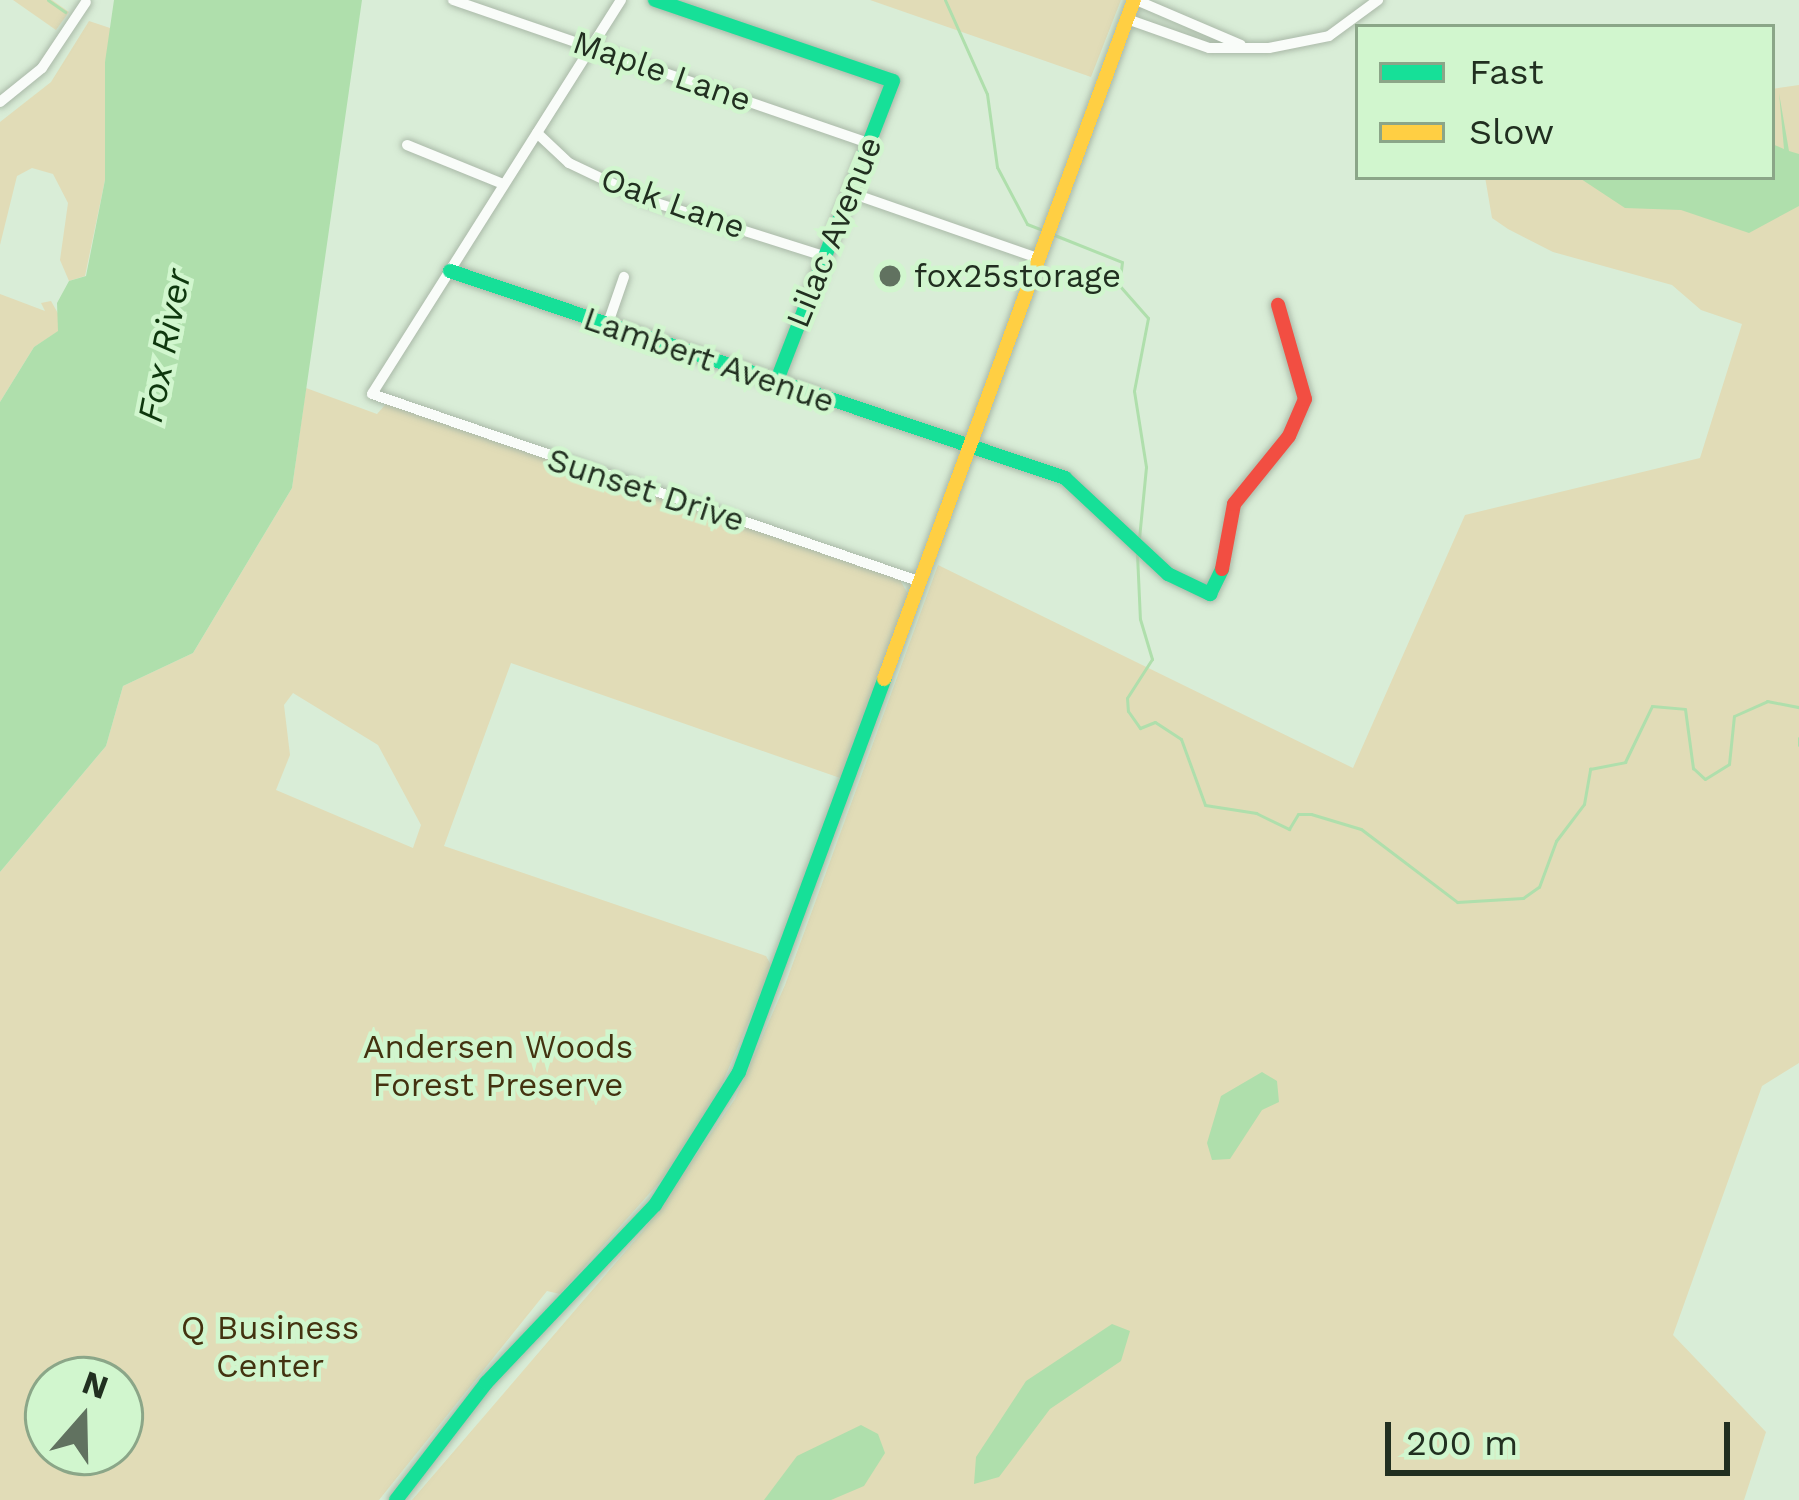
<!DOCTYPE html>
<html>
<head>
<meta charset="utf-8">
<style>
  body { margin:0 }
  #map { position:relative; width:1799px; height:1500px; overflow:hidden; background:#d9edd7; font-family:"Work Sans",sans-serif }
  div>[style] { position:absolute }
  .green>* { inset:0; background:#e1dcb7 }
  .water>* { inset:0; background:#afdfac }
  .stream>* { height:3px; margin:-1.5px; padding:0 1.5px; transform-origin:1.5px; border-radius:1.5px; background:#afdfac }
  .roads { filter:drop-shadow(0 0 3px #aab9a8) drop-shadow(0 0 3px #aab9a8) }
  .street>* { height:10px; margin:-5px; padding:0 5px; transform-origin:5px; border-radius:5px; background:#f9fcf9 }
  .fast>* { height:14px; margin:-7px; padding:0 7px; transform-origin:7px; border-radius:7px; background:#16e098 }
  .slow>* { height:14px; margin:-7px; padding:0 7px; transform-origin:7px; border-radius:7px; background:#ffcf43 }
  .jam>* { height:14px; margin:-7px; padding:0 7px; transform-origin:7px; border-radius:7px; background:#f24e42 }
  .dots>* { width:33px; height:33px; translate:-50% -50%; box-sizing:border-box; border:6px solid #d1f6ce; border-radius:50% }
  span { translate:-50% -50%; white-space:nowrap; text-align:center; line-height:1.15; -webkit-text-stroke:9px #d1f6ce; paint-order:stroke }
  .street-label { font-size:33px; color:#212f20 }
  .poi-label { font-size:33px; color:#212f20 }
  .left { translate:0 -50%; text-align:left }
  .park-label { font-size:33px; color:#433210 }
  .water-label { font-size:36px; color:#0e370d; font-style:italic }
  .legend { position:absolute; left:1355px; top:24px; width:420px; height:156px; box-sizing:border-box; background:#d1f6ce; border:3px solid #8ba688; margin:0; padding:15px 21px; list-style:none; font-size:36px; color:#212f20 }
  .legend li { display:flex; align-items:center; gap:24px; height:60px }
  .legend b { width:60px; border:3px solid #8ba688 }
  .north { position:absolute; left:24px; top:1356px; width:120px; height:120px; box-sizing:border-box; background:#d1f6ce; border:3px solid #8ba688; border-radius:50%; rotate:20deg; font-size:33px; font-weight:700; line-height:48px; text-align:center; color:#212f20 }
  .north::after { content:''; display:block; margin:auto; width:42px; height:54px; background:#617260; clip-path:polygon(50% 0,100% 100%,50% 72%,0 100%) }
  .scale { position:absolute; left:1385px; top:1422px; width:345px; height:54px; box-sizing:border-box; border:6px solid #212f20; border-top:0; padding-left:15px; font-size:36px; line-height:42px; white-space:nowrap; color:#212f20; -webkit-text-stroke:9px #d1f6ce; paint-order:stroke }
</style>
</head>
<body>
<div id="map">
  <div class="green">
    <div style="clip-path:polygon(13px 0,52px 0,69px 12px,56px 30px)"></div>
    <div style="clip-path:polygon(870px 0,1121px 0,1091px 77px)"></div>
    <div style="clip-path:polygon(89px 21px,113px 29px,105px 63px,105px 180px,85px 276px,69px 281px,60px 260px,68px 203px,53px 174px,32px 168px,17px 176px,0 245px,0 122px,51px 82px)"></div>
    <div style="clip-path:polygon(1799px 85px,1799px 1063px,1762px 1086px,1673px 1335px,1766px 1432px,1744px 1500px,412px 1500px,643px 1231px,735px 1099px,785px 985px,938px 565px,1353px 768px,1465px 515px,1700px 458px,1742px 324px,1701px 310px,1672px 285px,1553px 252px,1508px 229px,1492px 218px,1485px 177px,1772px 177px,1772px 89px)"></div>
    <div style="clip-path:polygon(0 294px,45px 311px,41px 303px,51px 301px,60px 317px,59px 331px,34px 347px,0 402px)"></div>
    <div style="clip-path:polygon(evenodd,306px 388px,377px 414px,386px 404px,900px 580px,908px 594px,843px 779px,511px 663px,444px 846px,766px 956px,772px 967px,718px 1093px,664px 1177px,560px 1294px,547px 1291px,379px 1500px,0 1500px,0 872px,106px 746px,123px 686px,193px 653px,292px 488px,306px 388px,293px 693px,378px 745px,421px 825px,413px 848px,276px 790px,290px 755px,284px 705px,293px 693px,306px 388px,48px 1380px,120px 1380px,120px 1452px,48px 1452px,48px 1380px)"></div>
  </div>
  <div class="water">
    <div style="clip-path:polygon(114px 0,362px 0,292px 488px,193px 653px,123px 686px,106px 746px,0 872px,0 402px,34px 347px,58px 331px,57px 303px,69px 281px,86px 276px,105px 180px,105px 62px)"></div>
    <div style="clip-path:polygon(1779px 93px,1789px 151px,1799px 154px,1799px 206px,1749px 233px,1681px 210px,1625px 208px,1578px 177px,1772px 177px,1772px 144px,1784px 149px)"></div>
    <div style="clip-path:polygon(1262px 1072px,1277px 1081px,1279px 1102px,1262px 1110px,1230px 1159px,1212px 1160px,1207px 1143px,1221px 1096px)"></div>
    <div style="clip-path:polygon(1112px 1324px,1130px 1331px,1121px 1361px,1050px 1409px,999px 1477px,974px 1484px,976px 1457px,1026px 1381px)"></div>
    <div style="clip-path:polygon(861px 1425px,878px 1434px,885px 1453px,864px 1486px,831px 1500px,764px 1500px,797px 1456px)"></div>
  </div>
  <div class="stream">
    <div style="left:48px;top:0;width:21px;rotate:35deg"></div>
    <div style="left:945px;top:0;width:103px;rotate:65.9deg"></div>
    <div style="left:987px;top:94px;width:74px;rotate:82.2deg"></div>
    <div style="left:997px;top:167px;width:64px;rotate:62.2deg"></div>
    <div style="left:1027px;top:224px;width:17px;rotate:21deg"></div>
    <div style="left:1052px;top:234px;width:75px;rotate:21.8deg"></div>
    <div style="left:1122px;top:262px;width:23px;rotate:97deg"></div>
    <div style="left:1119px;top:285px;width:44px;rotate:48.7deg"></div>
    <div style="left:1148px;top:318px;width:74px;rotate:100.9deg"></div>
    <div style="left:1134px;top:391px;width:77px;rotate:81deg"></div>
    <div style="left:1146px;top:467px;width:72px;rotate:95.6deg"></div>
    <div style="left:1137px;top:554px;width:65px;rotate:87.4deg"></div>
    <div style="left:1140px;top:619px;width:42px;rotate:73.3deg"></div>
    <div style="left:1152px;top:659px;width:46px;rotate:122.7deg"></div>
    <div style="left:1127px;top:698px;width:13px;rotate:86deg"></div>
    <div style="left:1128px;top:711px;width:21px;rotate:55deg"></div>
    <div style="left:1140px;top:728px;width:16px;rotate:-22deg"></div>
    <div style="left:1155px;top:722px;width:31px;rotate:33deg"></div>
    <div style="left:1181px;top:739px;width:70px;rotate:70deg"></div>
    <div style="left:1205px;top:805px;width:52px;rotate:8.9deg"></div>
    <div style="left:1256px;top:813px;width:37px;rotate:26deg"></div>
    <div style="left:1289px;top:829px;width:17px;rotate:-59deg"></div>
    <div style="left:1298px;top:814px;width:13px"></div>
    <div style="left:1311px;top:814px;width:52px;rotate:16.7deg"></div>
    <div style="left:1361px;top:829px;width:121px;rotate:37.2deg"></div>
    <div style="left:1457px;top:902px;width:66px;rotate:-3.5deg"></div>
    <div style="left:1523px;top:898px;width:19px;rotate:-35deg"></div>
    <div style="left:1539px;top:887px;width:49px;rotate:-69.7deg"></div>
    <div style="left:1556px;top:841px;width:46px;rotate:-52.9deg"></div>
    <div style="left:1584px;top:804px;width:36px;rotate:-80deg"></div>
    <div style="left:1590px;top:769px;width:36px;rotate:-11deg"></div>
    <div style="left:1625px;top:762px;width:62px;rotate:-64.3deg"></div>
    <div style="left:1652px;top:706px;width:33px;rotate:5deg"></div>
    <div style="left:1685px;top:709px;width:60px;rotate:82.3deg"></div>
    <div style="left:1693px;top:768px;width:16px;rotate:43deg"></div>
    <div style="left:1705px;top:779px;width:28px;rotate:-32deg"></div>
    <div style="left:1729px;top:764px;width:48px;rotate:-84.1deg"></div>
    <div style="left:1734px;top:716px;width:36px;rotate:-24deg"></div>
    <div style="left:1767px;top:701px;width:33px;rotate:11deg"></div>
    <div style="left:1799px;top:738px;width:7px;rotate:90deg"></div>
  </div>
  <div class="roads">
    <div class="street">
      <div style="left:453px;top:0;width:442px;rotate:19deg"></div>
      <div style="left:621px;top:0;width:466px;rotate:122.3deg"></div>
      <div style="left:372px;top:394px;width:580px;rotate:18.9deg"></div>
      <div style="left:1136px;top:0;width:114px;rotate:23.2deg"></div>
      <div style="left:1127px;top:19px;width:87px;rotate:19.5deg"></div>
      <div style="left:1209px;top:48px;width:60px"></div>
      <div style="left:1269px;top:48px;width:61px;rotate:-11.3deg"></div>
      <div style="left:1329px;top:36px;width:61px;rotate:-36.3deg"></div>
      <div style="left:0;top:102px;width:54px;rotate:-39deg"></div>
      <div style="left:42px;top:68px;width:79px;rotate:-56.3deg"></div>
      <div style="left:537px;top:133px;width:44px;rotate:43.2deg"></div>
      <div style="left:569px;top:163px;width:86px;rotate:25.4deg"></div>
      <div style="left:647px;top:200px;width:182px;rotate:17.6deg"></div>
      <div style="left:407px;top:145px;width:104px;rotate:22.1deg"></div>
      <div style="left:851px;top:193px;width:198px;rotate:19.2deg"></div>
      <div style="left:607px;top:326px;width:52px;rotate:-70.9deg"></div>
    </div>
    <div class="fast">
      <div style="left:655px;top:0;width:251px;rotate:18.8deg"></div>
      <div style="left:893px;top:81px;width:324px;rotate:111.2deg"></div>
      <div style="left:450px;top:271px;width:649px;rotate:18.6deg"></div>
      <div style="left:1065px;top:478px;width:141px;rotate:43deg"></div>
      <div style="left:1168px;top:574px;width:47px;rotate:25.5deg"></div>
      <div style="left:1210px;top:594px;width:28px;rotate:-64deg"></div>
      <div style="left:396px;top:1500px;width:148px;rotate:-52.4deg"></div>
      <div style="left:486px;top:1383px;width:245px;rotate:-46.5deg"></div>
      <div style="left:655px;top:1205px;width:157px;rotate:-57.7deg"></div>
      <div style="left:739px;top:1072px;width:419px;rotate:-69.7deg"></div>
    </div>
    <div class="slow">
      <div style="left:884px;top:679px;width:724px;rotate:-69.79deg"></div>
    </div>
    <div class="jam">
      <div style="left:1222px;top:569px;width:66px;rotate:-79.5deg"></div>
      <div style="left:1234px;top:504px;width:87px;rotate:-51deg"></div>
      <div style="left:1289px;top:436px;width:40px;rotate:-66.6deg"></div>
      <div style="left:1305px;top:399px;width:98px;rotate:-106deg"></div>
    </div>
  </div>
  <div class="dots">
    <div style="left:890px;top:276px;background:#617260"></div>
  </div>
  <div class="street-label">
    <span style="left:662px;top:71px;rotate:19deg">Maple Lane</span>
    <span style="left:673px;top:203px;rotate:20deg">Oak Lane</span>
    <span style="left:834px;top:232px;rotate:-68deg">Lilac Avenue</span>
    <span style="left:709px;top:360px;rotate:19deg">Lambert Avenue</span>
    <span style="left:646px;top:490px;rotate:18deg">Sunset Drive</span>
  </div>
  <div class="poi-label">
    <span class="left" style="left:914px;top:276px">fox25storage</span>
  </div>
  <div class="park-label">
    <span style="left:498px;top:1066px">Andersen Woods<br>Forest Preserve</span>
    <span style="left:270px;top:1347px">Q Business<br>Center</span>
  </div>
  <div class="water-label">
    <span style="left:165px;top:346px;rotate:-79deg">Fox River</span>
  </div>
  <ul class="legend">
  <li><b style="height:15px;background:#16e098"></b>Fast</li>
  <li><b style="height:15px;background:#ffcf43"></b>Slow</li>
  </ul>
  <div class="north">N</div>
  <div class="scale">200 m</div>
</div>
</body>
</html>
